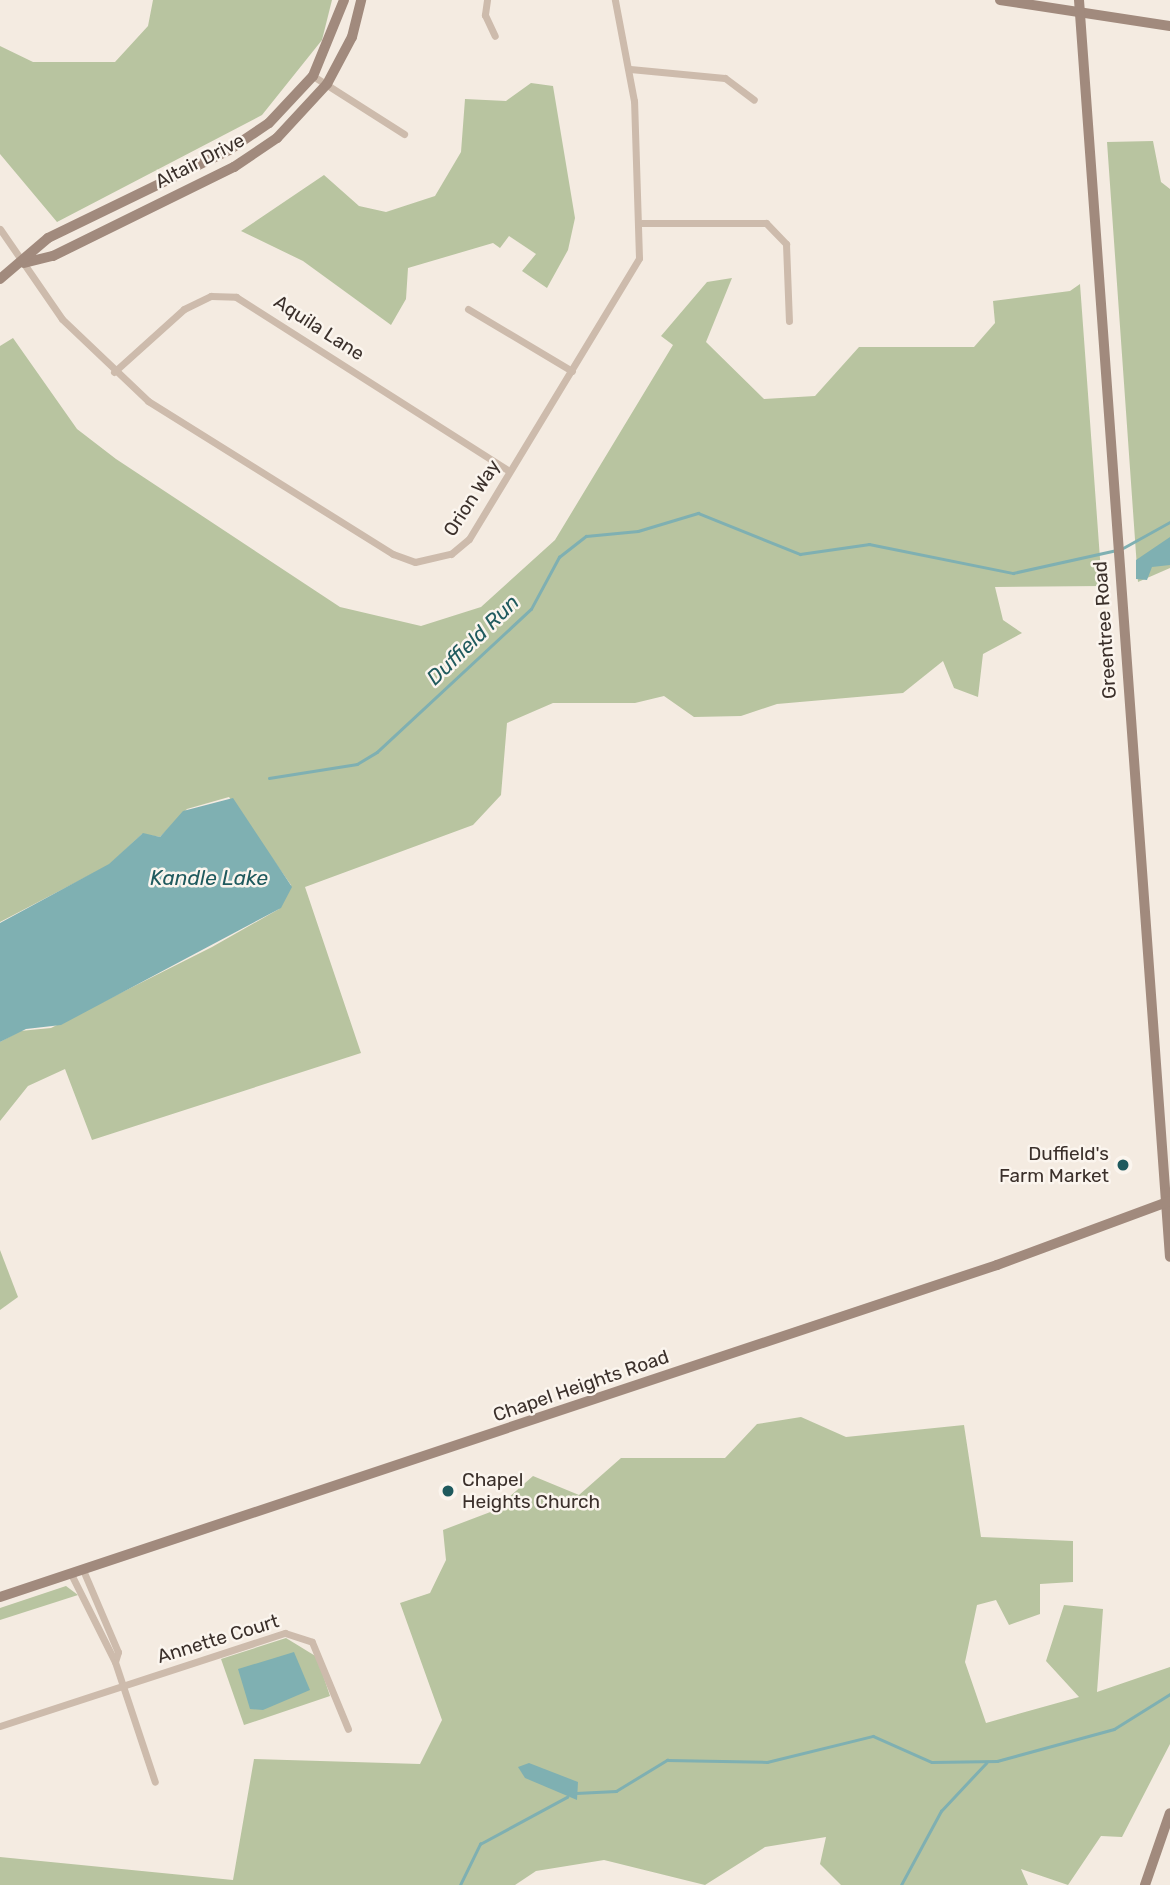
<!DOCTYPE html>
<html>
<head>
<meta charset="utf-8">
<style>
  body { margin:0 }
  #map { position:relative; width:1170px; height:1885px; overflow:hidden; background:#f4ebe1; font-family:Rubik,sans-serif }
  div>[style] { position:absolute }
  .green>* { inset:0; background:#b8c4a0 }
  .water>* { inset:0; background:#7fb0b2 }
  .stream>* { height:2.5px; margin:-1.25px; padding:0 1.25px; transform-origin:1.25px; border-radius:1.25px; background:#7fb0b2 }
  .street>* { height:7px; margin:-3.5px; padding:0 3.5px; transform-origin:3.5px; border-radius:3.5px; background:#cdbbac }
  .secondary>* { height:10px; margin:-5px; padding:0 5px; transform-origin:5px; border-radius:5px; background:#a18a7d }
  .dots>* { width:19px; height:19px; translate:-50% -50%; box-sizing:border-box; border:4px solid #fbf5ee; border-radius:50% }
  span { translate:-50% -50%; white-space:nowrap; text-align:center; line-height:1.15; -webkit-text-stroke:5px #fbf5ee; paint-order:stroke }
  .street-label { font-size:19px; color:#3b302b }
  .poi-label { font-size:19px; color:#3b302b }
  .right { translate:-100% -50%; text-align:right }
  .left { translate:0 -50%; text-align:left }
  .water-label { font-size:21px; color:#1f5a5e; font-style:italic }
</style>
</head>
<body>
<div id="map">
  <div class="green">
    <div style="clip-path:polygon(153px 0,332px 0,322px 40px,262px 115px,57px 222px,0 154px,0 46px,33px 62px,115px 62px,148px 26px)"></div>
    <div style="clip-path:polygon(531px 83px,553px 86px,575px 218px,568px 250px,547px 288px,522px 271px,536px 254px,509px 236px,500px 248px,493px 243px,408px 268px,406px 299px,391px 325px,303px 261px,241px 231px,324px 175px,359px 206px,386px 212px,435px 196px,461px 152px,465px 99px,506px 101px)"></div>
    <div style="clip-path:polygon(1153px 141px,1161px 182px,1170px 189px,1170px 568px,1138px 582px,1107px 142px)"></div>
    <div style="clip-path:polygon(732px 278px,706px 342px,764px 399px,815px 396px,859px 347px,974px 347px,995px 323px,993px 301px,1070px 291px,1080px 284px,1102px 586px,995px 587px,1003px 620px,1022px 633px,983px 654px,978px 697px,954px 688px,943px 661px,903px 693px,777px 704px,741px 716px,694px 717px,664px 696px,635px 703px,553px 703px,507px 723px,501px 795px,473px 825px,305px 887px,361px 1053px,92px 1140px,65px 1069px,28px 1086px,0 1121px,0 1042px,20px 1031px,51px 1028px,212px 947px,279px 909px,291px 885px,229px 797px,187px 809px,160px 837px,142px 834px,109px 865px,0 922px,0 346px,13px 338px,77px 429px,116px 459px,340px 607px,421px 626px,481px 607px,555px 540px,673px 345px,661px 336px,707px 282px)"></div>
    <div style="clip-path:polygon(0 1250px,18px 1297px,0 1310px)"></div>
    <div style="clip-path:polygon(801px 1417px,846px 1437px,964px 1425px,981px 1537px,1073px 1541px,1073px 1582px,1040px 1584px,1040px 1614px,1009px 1625px,996px 1600px,977px 1605px,965px 1662px,986px 1723px,1079px 1697px,1046px 1661px,1064px 1605px,1103px 1609px,1097px 1692px,1170px 1667px,1170px 1744px,1122px 1837px,1101px 1836px,1068px 1885px,1021px 1869px,1028px 1885px,841px 1885px,820px 1864px,826px 1837px,765px 1847px,705px 1885px,604px 1860px,536px 1871px,515px 1885px,0 1885px,0 1857px,233px 1880px,254px 1759px,420px 1764px,442px 1720px,400px 1603px,430px 1593px,446px 1560px,443px 1530px,493px 1511px,533px 1476px,579px 1495px,621px 1458px,725px 1458px,757px 1424px)"></div>
    <div style="clip-path:polygon(66px 1586px,78px 1595px,0 1620px,0 1608px)"></div>
    <div style="clip-path:polygon(286px 1638px,317px 1657px,330px 1696px,244px 1725px,221px 1659px)"></div>
  </div>
  <div class="water">
    <div style="clip-path:polygon(1170px 537px,1170px 565px,1152px 567px,1147px 580px,1136px 579px,1136px 560px)"></div>
    <div style="clip-path:polygon(233px 798px,292px 887px,281px 908px,61px 1025px,26px 1029px,0 1042px,0 923px,109px 864px,143px 833px,160px 837px,183px 811px)"></div>
    <div style="clip-path:polygon(294px 1652px,310px 1690px,263px 1710px,250px 1709px,238px 1669px)"></div>
    <div style="clip-path:polygon(529px 1763px,578px 1782px,577px 1800px,525px 1778px,518px 1767px)"></div>
  </div>
  <div class="stream">
    <div style="left:1123px;top:548px;width:54px;rotate:-29deg"></div>
    <div style="left:269px;top:778px;width:89px;rotate:-9deg"></div>
    <div style="left:357px;top:764px;width:23px;rotate:-31deg"></div>
    <div style="left:377px;top:752px;width:210px;rotate:-42.9deg"></div>
    <div style="left:531px;top:609px;width:59px;rotate:-61.7deg"></div>
    <div style="left:559px;top:557px;width:34px;rotate:-38deg"></div>
    <div style="left:586px;top:536px;width:52px;rotate:-5.5deg"></div>
    <div style="left:638px;top:531px;width:63px;rotate:-16.7deg"></div>
    <div style="left:698px;top:513px;width:110px;rotate:21.9deg"></div>
    <div style="left:800px;top:554px;width:70px;rotate:-8.2deg"></div>
    <div style="left:869px;top:544px;width:147px;rotate:11.4deg"></div>
    <div style="left:1013px;top:573px;width:107px;rotate:-12.5deg"></div>
    <div style="left:576px;top:1793px;width:40px;rotate:-2.9deg"></div>
    <div style="left:616px;top:1791px;width:60px;rotate:-31.3deg"></div>
    <div style="left:667px;top:1760px;width:100px;rotate:1.1deg"></div>
    <div style="left:767px;top:1762px;width:109px;rotate:-13.8deg"></div>
    <div style="left:873px;top:1736px;width:64px;rotate:23.8deg"></div>
    <div style="left:932px;top:1762px;width:65px;rotate:-0.9deg"></div>
    <div style="left:997px;top:1761px;width:121px;rotate:-15.3deg"></div>
    <div style="left:1114px;top:1729px;width:66px;rotate:-32deg"></div>
    <div style="left:460px;top:1885px;width:46px;rotate:-64deg"></div>
    <div style="left:480px;top:1844px;width:99px;rotate:-28.4deg"></div>
    <div style="left:901px;top:1885px;width:84px;rotate:-61.6deg"></div>
    <div style="left:941px;top:1811px;width:66px;rotate:-46.8deg"></div>
  </div>
  <div class="street">
    <div style="left:487px;top:0;width:15px;rotate:98deg"></div>
    <div style="left:485px;top:15px;width:23px;rotate:65deg"></div>
    <div style="left:630px;top:69px;width:95px;rotate:5.4deg"></div>
    <div style="left:725px;top:78px;width:36px;rotate:37deg"></div>
    <div style="left:313px;top:76px;width:108px;rotate:32.5deg"></div>
    <div style="left:642px;top:223px;width:124px"></div>
    <div style="left:766px;top:223px;width:29px;rotate:46deg"></div>
    <div style="left:786px;top:244px;width:77px;rotate:87.8deg"></div>
    <div style="left:0;top:229px;width:109px;rotate:55.4deg"></div>
    <div style="left:62px;top:319px;width:119px;rotate:43.6deg"></div>
    <div style="left:148px;top:401px;width:289px;rotate:32deg"></div>
    <div style="left:393px;top:554px;width:23px;rotate:20deg"></div>
    <div style="left:415px;top:562px;width:37px;rotate:-13deg"></div>
    <div style="left:451px;top:554px;width:23px;rotate:-40deg"></div>
    <div style="left:469px;top:539px;width:328px;rotate:-58.8deg"></div>
    <div style="left:639px;top:258px;width:157px;rotate:-91.8deg"></div>
    <div style="left:634px;top:101px;width:103px;rotate:-100.7deg"></div>
    <div style="left:468px;top:309px;width:121px;rotate:30.8deg"></div>
    <div style="left:114px;top:372px;width:94px;rotate:-42deg"></div>
    <div style="left:184px;top:309px;width:30px;rotate:-26deg"></div>
    <div style="left:211px;top:296px;width:25px;rotate:2deg"></div>
    <div style="left:236px;top:297px;width:324px;rotate:32.5deg"></div>
    <div style="left:83px;top:1570px;width:89px;rotate:66.9deg"></div>
    <div style="left:118px;top:1652px;width:10px;rotate:107deg"></div>
    <div style="left:71px;top:1574px;width:98px;rotate:63.4deg"></div>
    <div style="left:115px;top:1662px;width:126px;rotate:71.6deg"></div>
    <div style="left:0;top:1726px;width:300px;rotate:-18.1deg"></div>
    <div style="left:285px;top:1633px;width:28px;rotate:18deg"></div>
    <div style="left:312px;top:1642px;width:94px;rotate:67.5deg"></div>
  </div>
  <div class="secondary">
    <div style="left:1000px;top:0;width:172px;rotate:8.7deg"></div>
    <div style="left:1079px;top:0;width:1260px;rotate:85.86deg"></div>
    <div style="left:24px;top:263px;width:30px;rotate:-14deg"></div>
    <div style="left:53px;top:256px;width:202px;rotate:-26.2deg"></div>
    <div style="left:234px;top:167px;width:52px;rotate:-34deg"></div>
    <div style="left:277px;top:138px;width:74px;rotate:-47.2deg"></div>
    <div style="left:327px;top:84px;width:53px;rotate:-62deg"></div>
    <div style="left:352px;top:37px;width:38px;rotate:-76deg"></div>
    <div style="left:0;top:279px;width:63px;rotate:-40.5deg"></div>
    <div style="left:48px;top:238px;width:201px;rotate:-25.9deg"></div>
    <div style="left:229px;top:150px;width:48px;rotate:-34deg"></div>
    <div style="left:269px;top:123px;width:64px;rotate:-46.9deg"></div>
    <div style="left:313px;top:76px;width:82px;rotate:-67.8deg"></div>
    <div style="left:0;top:1597px;width:1051px;rotate:-18.42deg"></div>
    <div style="left:997px;top:1265px;width:184px;rotate:-20.3deg"></div>
    <div style="left:1145px;top:1885px;width:76px;rotate:-70.9deg"></div>
  </div>
  <div class="dots">
    <div style="left:1123px;top:1165px;background:#1f5a5e"></div>
    <div style="left:448px;top:1491px;background:#1f5a5e"></div>
  </div>
  <div class="street-label">
    <span style="left:200px;top:161px;rotate:-27deg">Altair Drive</span>
    <span style="left:319px;top:328px;rotate:33deg">Aquila Lane</span>
    <span style="left:472px;top:498px;rotate:-57deg">Orion Way</span>
    <span style="left:1105px;top:630px;rotate:-94deg">Greentree Road</span>
    <span style="left:581px;top:1386px;rotate:-19deg">Chapel Heights Road</span>
    <span style="left:218px;top:1639px;rotate:-17deg">Annette Court</span>
  </div>
  <div class="poi-label">
    <span class="right" style="left:1109px;top:1165px">Duffield's<br>Farm Market</span>
    <span class="left" style="left:462px;top:1491px">Chapel<br>Heights Church</span>
  </div>
  <div class="water-label">
    <span style="left:473px;top:640px;rotate:-44deg">Duffield Run</span>
    <span style="left:209px;top:878px">Kandle Lake</span>
  </div>
</div>
</body>
</html>
